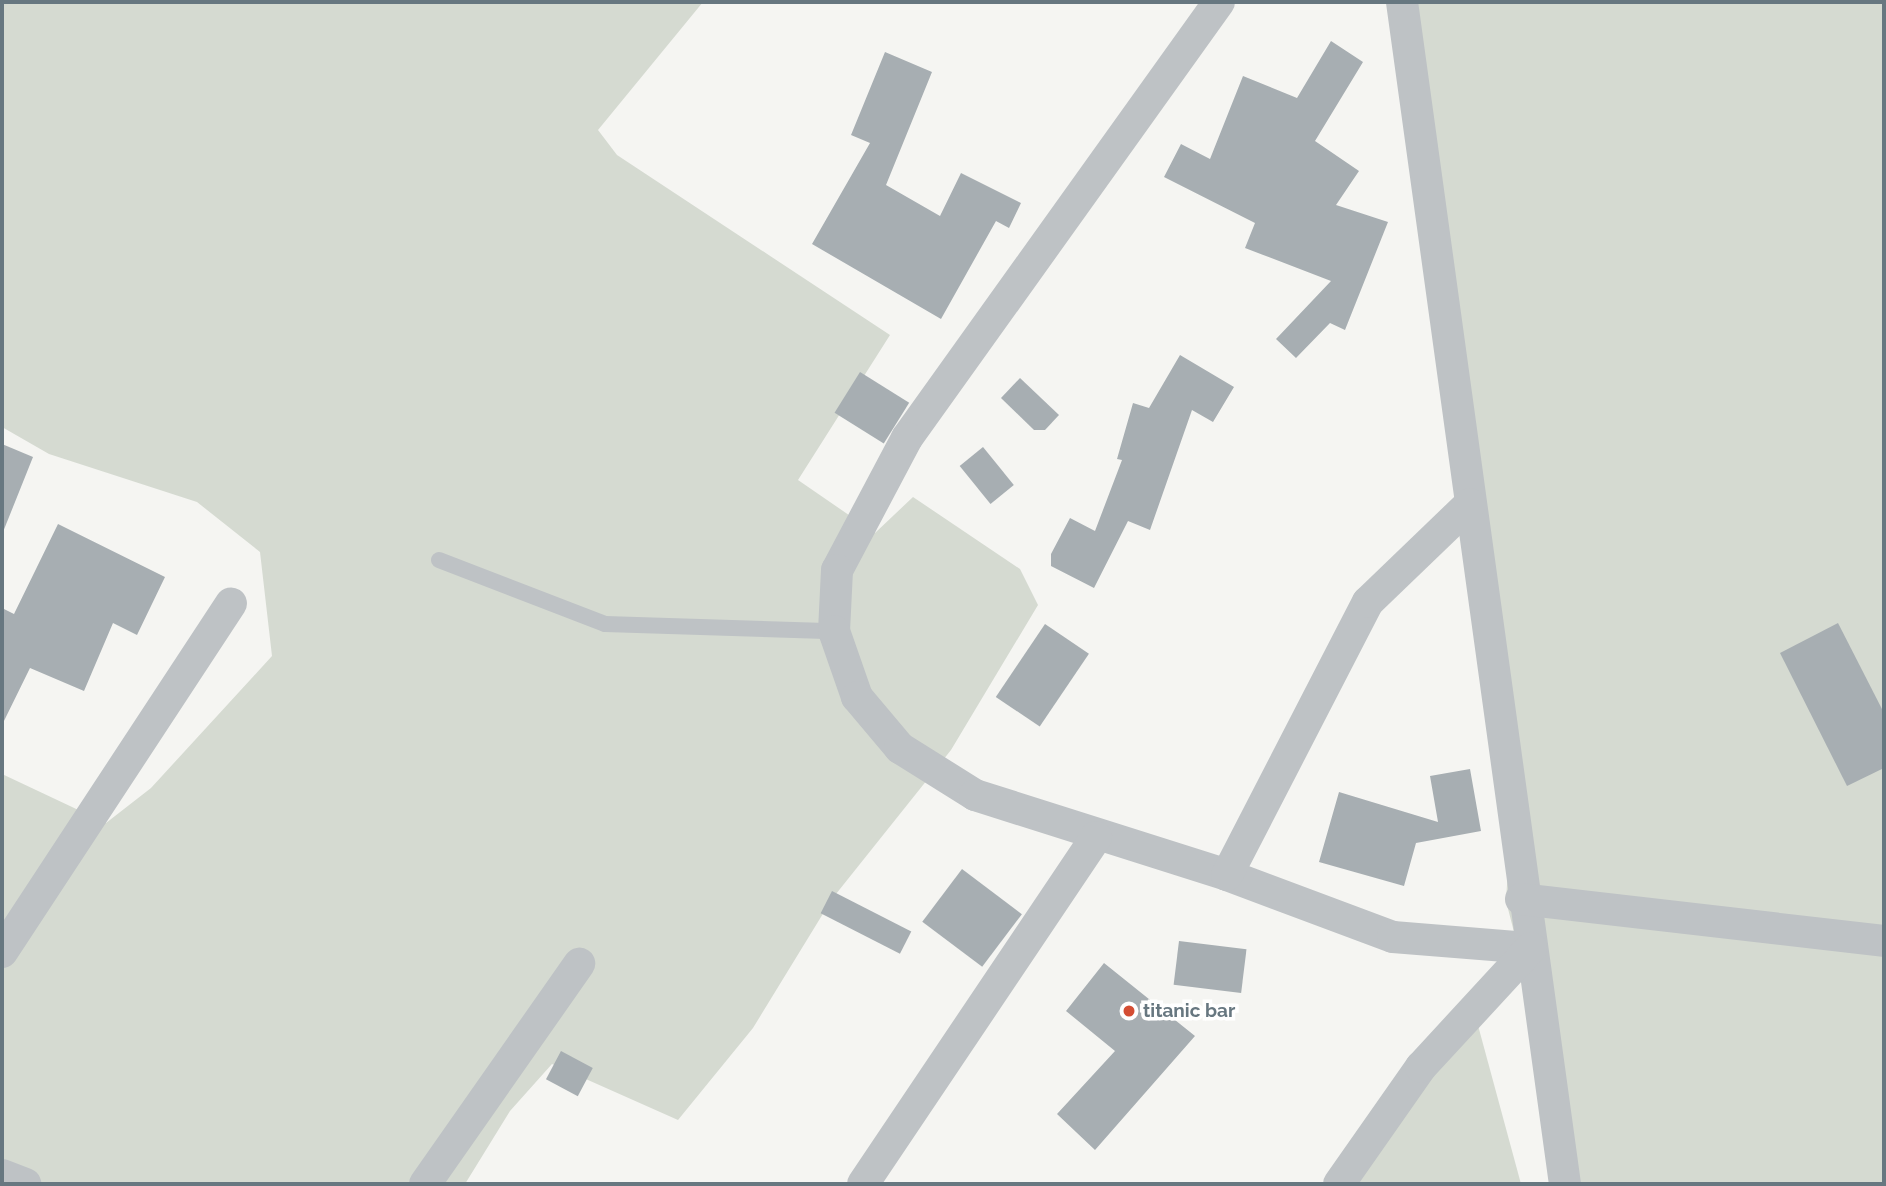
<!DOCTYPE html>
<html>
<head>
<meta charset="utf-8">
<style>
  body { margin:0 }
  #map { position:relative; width:1886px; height:1186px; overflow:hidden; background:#f5f5f2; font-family:Raleway,sans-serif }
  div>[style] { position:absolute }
  .green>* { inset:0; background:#d5dad1 }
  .building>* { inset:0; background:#a7aeb2; transform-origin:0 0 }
  .service>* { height:16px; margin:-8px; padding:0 8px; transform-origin:8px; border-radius:8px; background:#bec2c5 }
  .minor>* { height:32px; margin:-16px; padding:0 16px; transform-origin:16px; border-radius:16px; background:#bec2c5 }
  .dots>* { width:19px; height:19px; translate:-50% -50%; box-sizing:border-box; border:4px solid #fff; border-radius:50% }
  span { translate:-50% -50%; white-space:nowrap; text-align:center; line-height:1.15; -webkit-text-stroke:7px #fff; paint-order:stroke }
  .poi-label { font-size:19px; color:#677780; font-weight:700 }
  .left { translate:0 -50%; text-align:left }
  .frame { position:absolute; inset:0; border:4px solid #677780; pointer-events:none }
</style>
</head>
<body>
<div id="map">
  <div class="green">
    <div style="clip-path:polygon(2px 2px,703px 2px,598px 130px,617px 155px,890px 335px,798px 480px,875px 533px,913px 497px,1020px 569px,1038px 605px,951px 750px,832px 899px,753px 1028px,678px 1120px,552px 1064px,510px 1111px,465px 1184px,25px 1184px,2px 1173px,2px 774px,106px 823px,151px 788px,272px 656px,260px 552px,197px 502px,49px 454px,2px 427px)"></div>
    <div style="clip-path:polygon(1403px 2px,1884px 2px,1884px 1184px,1579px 1184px,1506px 901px,1515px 755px)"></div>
    <div style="clip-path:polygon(1476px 1018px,1521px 1184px,1345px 1184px)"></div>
  </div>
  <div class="building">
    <div style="clip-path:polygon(1331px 41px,1363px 62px,1315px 141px,1359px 171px,1336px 205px,1388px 222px,1345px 330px,1330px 323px,1296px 358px,1276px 339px,1331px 281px,1245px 248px,1255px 223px,1164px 177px,1181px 144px,1210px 159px,1243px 76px,1297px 98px)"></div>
    <div style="clip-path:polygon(885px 52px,932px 72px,886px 185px,940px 216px,961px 173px,1021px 203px,1009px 228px,996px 221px,941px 319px,812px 244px,870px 143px,851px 135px)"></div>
    <div style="clip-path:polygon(1180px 355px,1234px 387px,1213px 422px,1192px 410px,1150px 530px,1128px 521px,1094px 588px,1051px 566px,1051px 554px,1070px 518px,1095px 531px,1122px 460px,1117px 459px,1133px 403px,1149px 408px)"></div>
    <div style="left:860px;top:372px;width:58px;height:48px;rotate:32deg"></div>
    <div style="clip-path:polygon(1020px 378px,1059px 415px,1045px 430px,1034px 430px,1001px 398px)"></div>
    <div style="clip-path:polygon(2px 444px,33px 457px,3px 532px,2px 532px)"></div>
    <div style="left:983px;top:447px;width:49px;height:30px;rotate:51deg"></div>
    <div style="clip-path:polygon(58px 524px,165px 577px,137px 635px,113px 623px,84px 691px,30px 668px,2px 725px,2px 608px,14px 614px)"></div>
    <div style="clip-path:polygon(1838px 623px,1884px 713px,1884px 768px,1847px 786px,1780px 653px)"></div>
    <div style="left:1045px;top:624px;width:53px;height:88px;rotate:34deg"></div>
    <div style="clip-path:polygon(1470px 769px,1481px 831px,1416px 843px,1404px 886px,1319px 862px,1339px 792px,1438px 822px,1430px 776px)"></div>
    <div style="left:962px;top:869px;width:75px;height:66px;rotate:37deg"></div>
    <div style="left:832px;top:891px;width:89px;height:25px;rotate:27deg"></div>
    <div style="left:1179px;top:941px;width:68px;height:44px;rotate:7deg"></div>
    <div style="clip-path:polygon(1104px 963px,1195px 1036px,1095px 1150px,1057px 1114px,1115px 1051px,1066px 1011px)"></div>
    <div style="left:561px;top:1051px;width:36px;height:32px;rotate:28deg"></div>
  </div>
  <div class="service">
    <div style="left:439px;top:560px;width:178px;rotate:21.1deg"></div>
    <div style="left:605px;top:624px;width:229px;rotate:1.8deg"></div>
  </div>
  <div class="minor">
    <div style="left:1219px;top:2px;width:536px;rotate:125.59deg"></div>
    <div style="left:907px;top:438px;width:149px;rotate:117.9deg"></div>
    <div style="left:837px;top:570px;width:61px;rotate:92.8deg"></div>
    <div style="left:834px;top:631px;width:70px;rotate:70.8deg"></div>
    <div style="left:857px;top:697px;width:67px;rotate:49.9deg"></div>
    <div style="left:900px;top:748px;width:89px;rotate:32.1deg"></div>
    <div style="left:975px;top:795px;width:264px;rotate:17.6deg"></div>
    <div style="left:1227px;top:875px;width:177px;rotate:20.5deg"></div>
    <div style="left:1393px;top:937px;width:138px;rotate:4.6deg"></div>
    <div style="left:1402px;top:2px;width:1193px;rotate:82.15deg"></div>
    <div style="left:1227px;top:875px;width:307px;rotate:-62.7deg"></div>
    <div style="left:1368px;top:602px;width:141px;rotate:-43.9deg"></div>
    <div style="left:1521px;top:899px;width:365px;rotate:6.6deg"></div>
    <div style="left:2px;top:952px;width:417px;rotate:-56.7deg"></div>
    <div style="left:2px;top:1175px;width:25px;rotate:21deg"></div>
    <div style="left:425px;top:1184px;width:269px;rotate:-55deg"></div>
    <div style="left:863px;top:1184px;width:418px;rotate:-56.1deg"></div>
    <div style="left:1339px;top:1184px;width:143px;rotate:-55deg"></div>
    <div style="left:1421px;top:1067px;width:162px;rotate:-47.3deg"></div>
  </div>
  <div class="dots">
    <div style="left:1129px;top:1011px;background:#d44d33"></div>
  </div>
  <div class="poi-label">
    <span class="left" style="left:1143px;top:1011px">titanic bar</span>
  </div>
  <div class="frame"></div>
</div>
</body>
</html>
